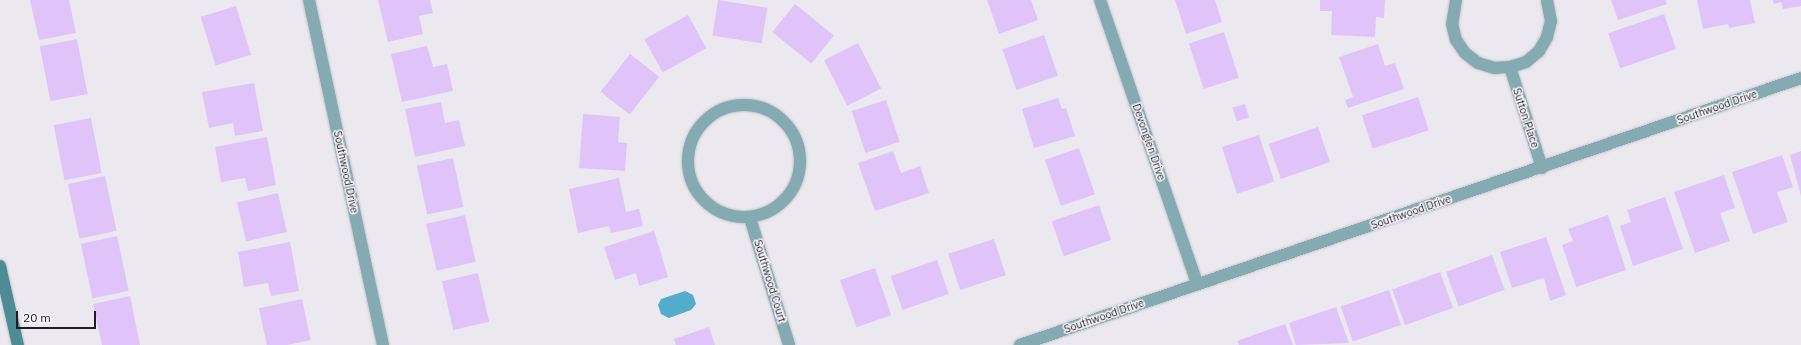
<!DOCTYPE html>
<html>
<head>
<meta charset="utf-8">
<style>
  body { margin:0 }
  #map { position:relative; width:1801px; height:345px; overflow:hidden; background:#ece8f0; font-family:"IBM Plex Sans",sans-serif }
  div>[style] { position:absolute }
  .water>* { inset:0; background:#53accb }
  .building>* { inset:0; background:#e0c4f9; transform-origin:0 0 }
  .roads { filter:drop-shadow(0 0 1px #c7c3cb) drop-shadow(0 0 1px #c7c3cb) }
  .street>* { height:12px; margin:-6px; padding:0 6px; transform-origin:6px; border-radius:6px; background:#84abb1 }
  .street>.ring { margin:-6px; padding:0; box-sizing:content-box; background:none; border:12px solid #84abb1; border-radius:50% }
  .secondary>* { height:12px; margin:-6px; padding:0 6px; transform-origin:6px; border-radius:6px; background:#4e8c95 }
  span { translate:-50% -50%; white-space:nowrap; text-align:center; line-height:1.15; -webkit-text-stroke:3px #f9f5fd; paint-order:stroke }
  .street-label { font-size:11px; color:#1e1d20 }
  .scale { position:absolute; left:16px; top:311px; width:80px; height:18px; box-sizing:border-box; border:2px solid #1e1d20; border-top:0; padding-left:5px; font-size:12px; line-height:14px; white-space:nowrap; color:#1e1d20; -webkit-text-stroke:3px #f9f5fd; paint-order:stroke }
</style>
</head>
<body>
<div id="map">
  <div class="water">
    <div style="clip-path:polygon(685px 291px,693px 295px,696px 304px,691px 310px,669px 318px,661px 314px,658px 305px,661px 299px)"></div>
  </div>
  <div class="building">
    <div style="clip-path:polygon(30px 0,69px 0,76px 33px,39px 40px)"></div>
    <div style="clip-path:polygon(378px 0,430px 0,433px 13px,419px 16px,423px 34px,388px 42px)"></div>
    <div style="left:718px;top:0;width:50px;height:36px;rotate:9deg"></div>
    <div style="clip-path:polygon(987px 0,1031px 0,1038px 20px,999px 34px)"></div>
    <div style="clip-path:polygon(1175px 0,1215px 0,1222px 22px,1186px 34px)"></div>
    <div style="clip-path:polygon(1320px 0,1385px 0,1384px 18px,1376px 17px,1375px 37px,1331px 35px,1332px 11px,1320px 11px)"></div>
    <div style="clip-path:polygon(1611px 0,1665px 0,1667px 4px,1618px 20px)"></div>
    <div style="clip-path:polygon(1697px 0,1750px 0,1755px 23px,1729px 28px,1728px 24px,1703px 29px)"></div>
    <div style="clip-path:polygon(1773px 0,1801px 0,1801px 6px,1783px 9px,1781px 2px,1774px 4px)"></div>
    <div style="left:795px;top:4px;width:50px;height:36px;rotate:39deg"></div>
    <div style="left:236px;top:6px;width:51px;height:37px;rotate:73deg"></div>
    <div style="left:1664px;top:14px;width:37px;height:59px;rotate:71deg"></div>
    <div style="left:688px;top:15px;width:38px;height:50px;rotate:61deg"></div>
    <div style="left:1224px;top:32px;width:48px;height:37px;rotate:72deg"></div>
    <div style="left:1044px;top:35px;width:43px;height:44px;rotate:71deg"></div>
    <div style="left:77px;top:39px;width:56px;height:38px;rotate:79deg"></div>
    <div style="left:858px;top:43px;width:51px;height:38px;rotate:63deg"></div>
    <div style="clip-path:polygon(1378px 44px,1385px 66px,1395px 63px,1404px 89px,1348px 108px,1345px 100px,1353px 97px,1339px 57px)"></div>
    <div style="clip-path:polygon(427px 46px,433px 67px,447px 64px,453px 91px,402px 102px,391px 54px)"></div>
    <div style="left:630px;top:54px;width:37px;height:48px;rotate:38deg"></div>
    <div style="clip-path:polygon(254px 83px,263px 131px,235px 136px,233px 123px,209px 128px,202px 92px)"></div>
    <div style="left:1418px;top:97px;width:35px;height:59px;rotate:72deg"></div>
    <div style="clip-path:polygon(1058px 98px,1062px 109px,1066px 108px,1075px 136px,1034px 148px,1022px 109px)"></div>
    <div style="left:886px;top:100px;width:44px;height:36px;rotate:72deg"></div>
    <div style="clip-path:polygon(441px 102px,445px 123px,459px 120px,465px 146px,415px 157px,405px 109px)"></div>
    <div style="left:1245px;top:104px;width:14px;height:13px;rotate:73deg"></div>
    <div style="clip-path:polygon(583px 114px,620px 117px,618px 142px,627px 143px,625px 171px,579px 168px)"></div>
    <div style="left:91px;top:118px;width:56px;height:38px;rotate:79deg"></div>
    <div style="left:1318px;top:127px;width:37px;height:52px;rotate:71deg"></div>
    <div style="left:1259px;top:135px;width:49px;height:39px;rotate:72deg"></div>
    <div style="clip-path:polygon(267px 137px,276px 185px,248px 191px,245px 178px,221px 182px,215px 147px)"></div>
    <div style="left:1079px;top:148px;width:49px;height:36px;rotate:71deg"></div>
    <div style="clip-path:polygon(893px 151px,901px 173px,920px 166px,929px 193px,875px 211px,858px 163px)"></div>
    <div style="clip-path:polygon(1801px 151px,1801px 196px,1790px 155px)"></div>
    <div style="clip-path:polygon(1782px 155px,1793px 187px,1777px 192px,1788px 222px,1753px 234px,1732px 172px)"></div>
    <div style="left:453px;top:158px;width:50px;height:37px;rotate:78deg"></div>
    <div style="clip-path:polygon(1724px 175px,1735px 208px,1720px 213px,1730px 241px,1695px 253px,1674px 192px)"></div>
    <div style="left:105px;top:176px;width:56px;height:38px;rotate:78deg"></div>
    <div style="clip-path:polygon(619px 178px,626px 212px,639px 209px,643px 226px,611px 233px,609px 226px,578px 233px,569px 189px)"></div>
    <div style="left:278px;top:193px;width:40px;height:42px;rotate:77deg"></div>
    <div style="clip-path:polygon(1665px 197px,1683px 249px,1633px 266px,1620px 226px,1631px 222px,1627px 210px)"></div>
    <div style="left:1099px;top:205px;width:37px;height:50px;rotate:71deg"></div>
    <div style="left:465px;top:215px;width:48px;height:40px;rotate:77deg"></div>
    <div style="clip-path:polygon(1608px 215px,1626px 270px,1576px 287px,1562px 245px,1573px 241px,1568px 229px)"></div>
    <div style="clip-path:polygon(654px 231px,668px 277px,639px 286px,636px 273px,615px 280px,604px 247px)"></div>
    <div style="left:117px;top:236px;width:56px;height:37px;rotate:78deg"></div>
    <div style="clip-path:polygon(1546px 237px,1566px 295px,1550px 301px,1544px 278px,1512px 288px,1500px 252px)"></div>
    <div style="left:994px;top:239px;width:38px;height:48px;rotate:72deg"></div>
    <div style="clip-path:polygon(290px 242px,299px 291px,271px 296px,268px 283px,244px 287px,238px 252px)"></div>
    <div style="left:1492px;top:255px;width:37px;height:49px;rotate:70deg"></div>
    <div style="left:937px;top:260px;width:36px;height:49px;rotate:71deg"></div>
    <div style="left:875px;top:268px;width:50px;height:37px;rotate:71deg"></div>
    <div style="left:1440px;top:272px;width:38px;height:51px;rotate:70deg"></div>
    <div style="left:478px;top:273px;width:50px;height:37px;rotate:77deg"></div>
    <div style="left:1389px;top:290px;width:37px;height:51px;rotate:71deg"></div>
    <div style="clip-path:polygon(130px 296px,140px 345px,102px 345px,93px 304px)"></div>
    <div style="left:302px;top:299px;width:42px;height:44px;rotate:78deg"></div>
    <div style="clip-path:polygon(1336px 307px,1349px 343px,1296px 345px,1289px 323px)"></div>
    <div style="clip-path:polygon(1285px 324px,1293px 345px,1239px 345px,1237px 341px)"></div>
    <div style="clip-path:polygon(709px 327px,715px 345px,676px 345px,674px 339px)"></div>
  </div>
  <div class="roads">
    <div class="street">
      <div style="left:309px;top:0;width:353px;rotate:77.9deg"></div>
      <div style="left:1100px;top:0;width:300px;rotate:71.1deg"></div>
      <div style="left:1456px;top:0;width:24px;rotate:99deg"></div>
      <div style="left:1452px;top:24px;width:16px;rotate:76deg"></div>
      <div style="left:1456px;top:40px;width:16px;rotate:55deg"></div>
      <div style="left:1465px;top:53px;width:16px;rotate:38deg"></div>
      <div style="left:1478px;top:63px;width:17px;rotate:17deg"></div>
      <div style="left:1494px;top:68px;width:16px;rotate:-4deg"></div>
      <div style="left:1510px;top:67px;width:17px;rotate:-17deg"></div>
      <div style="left:1526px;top:62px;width:17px;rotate:-40deg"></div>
      <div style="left:1539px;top:51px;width:16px;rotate:-60deg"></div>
      <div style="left:1547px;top:37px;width:16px;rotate:-76deg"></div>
      <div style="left:1551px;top:21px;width:21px;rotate:-101deg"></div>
      <div style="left:1510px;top:67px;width:106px;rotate:72.4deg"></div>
      <div class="ring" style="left:688px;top:105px;width:100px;height:100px"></div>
      <div style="left:750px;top:218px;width:133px;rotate:72.9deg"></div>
      <div style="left:1020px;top:345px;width:825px;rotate:-18.87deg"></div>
    </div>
    <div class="secondary">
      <div style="left:0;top:266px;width:81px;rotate:77.2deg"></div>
    </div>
  </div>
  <div class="street-label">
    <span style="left:1717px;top:107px;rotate:-19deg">Southwood Drive</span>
    <span style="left:1526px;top:118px;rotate:72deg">Sutton Place</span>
    <span style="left:1149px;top:142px;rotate:71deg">Devonglen Drive</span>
    <span style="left:346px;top:172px;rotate:78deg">Southwood Drive</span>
    <span style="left:1411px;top:212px;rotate:-19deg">Southwood Drive</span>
    <span style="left:770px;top:281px;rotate:73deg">Southwood Court</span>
    <span style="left:1104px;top:316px;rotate:-19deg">Southwood Drive</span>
  </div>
  <div class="scale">20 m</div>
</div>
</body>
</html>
